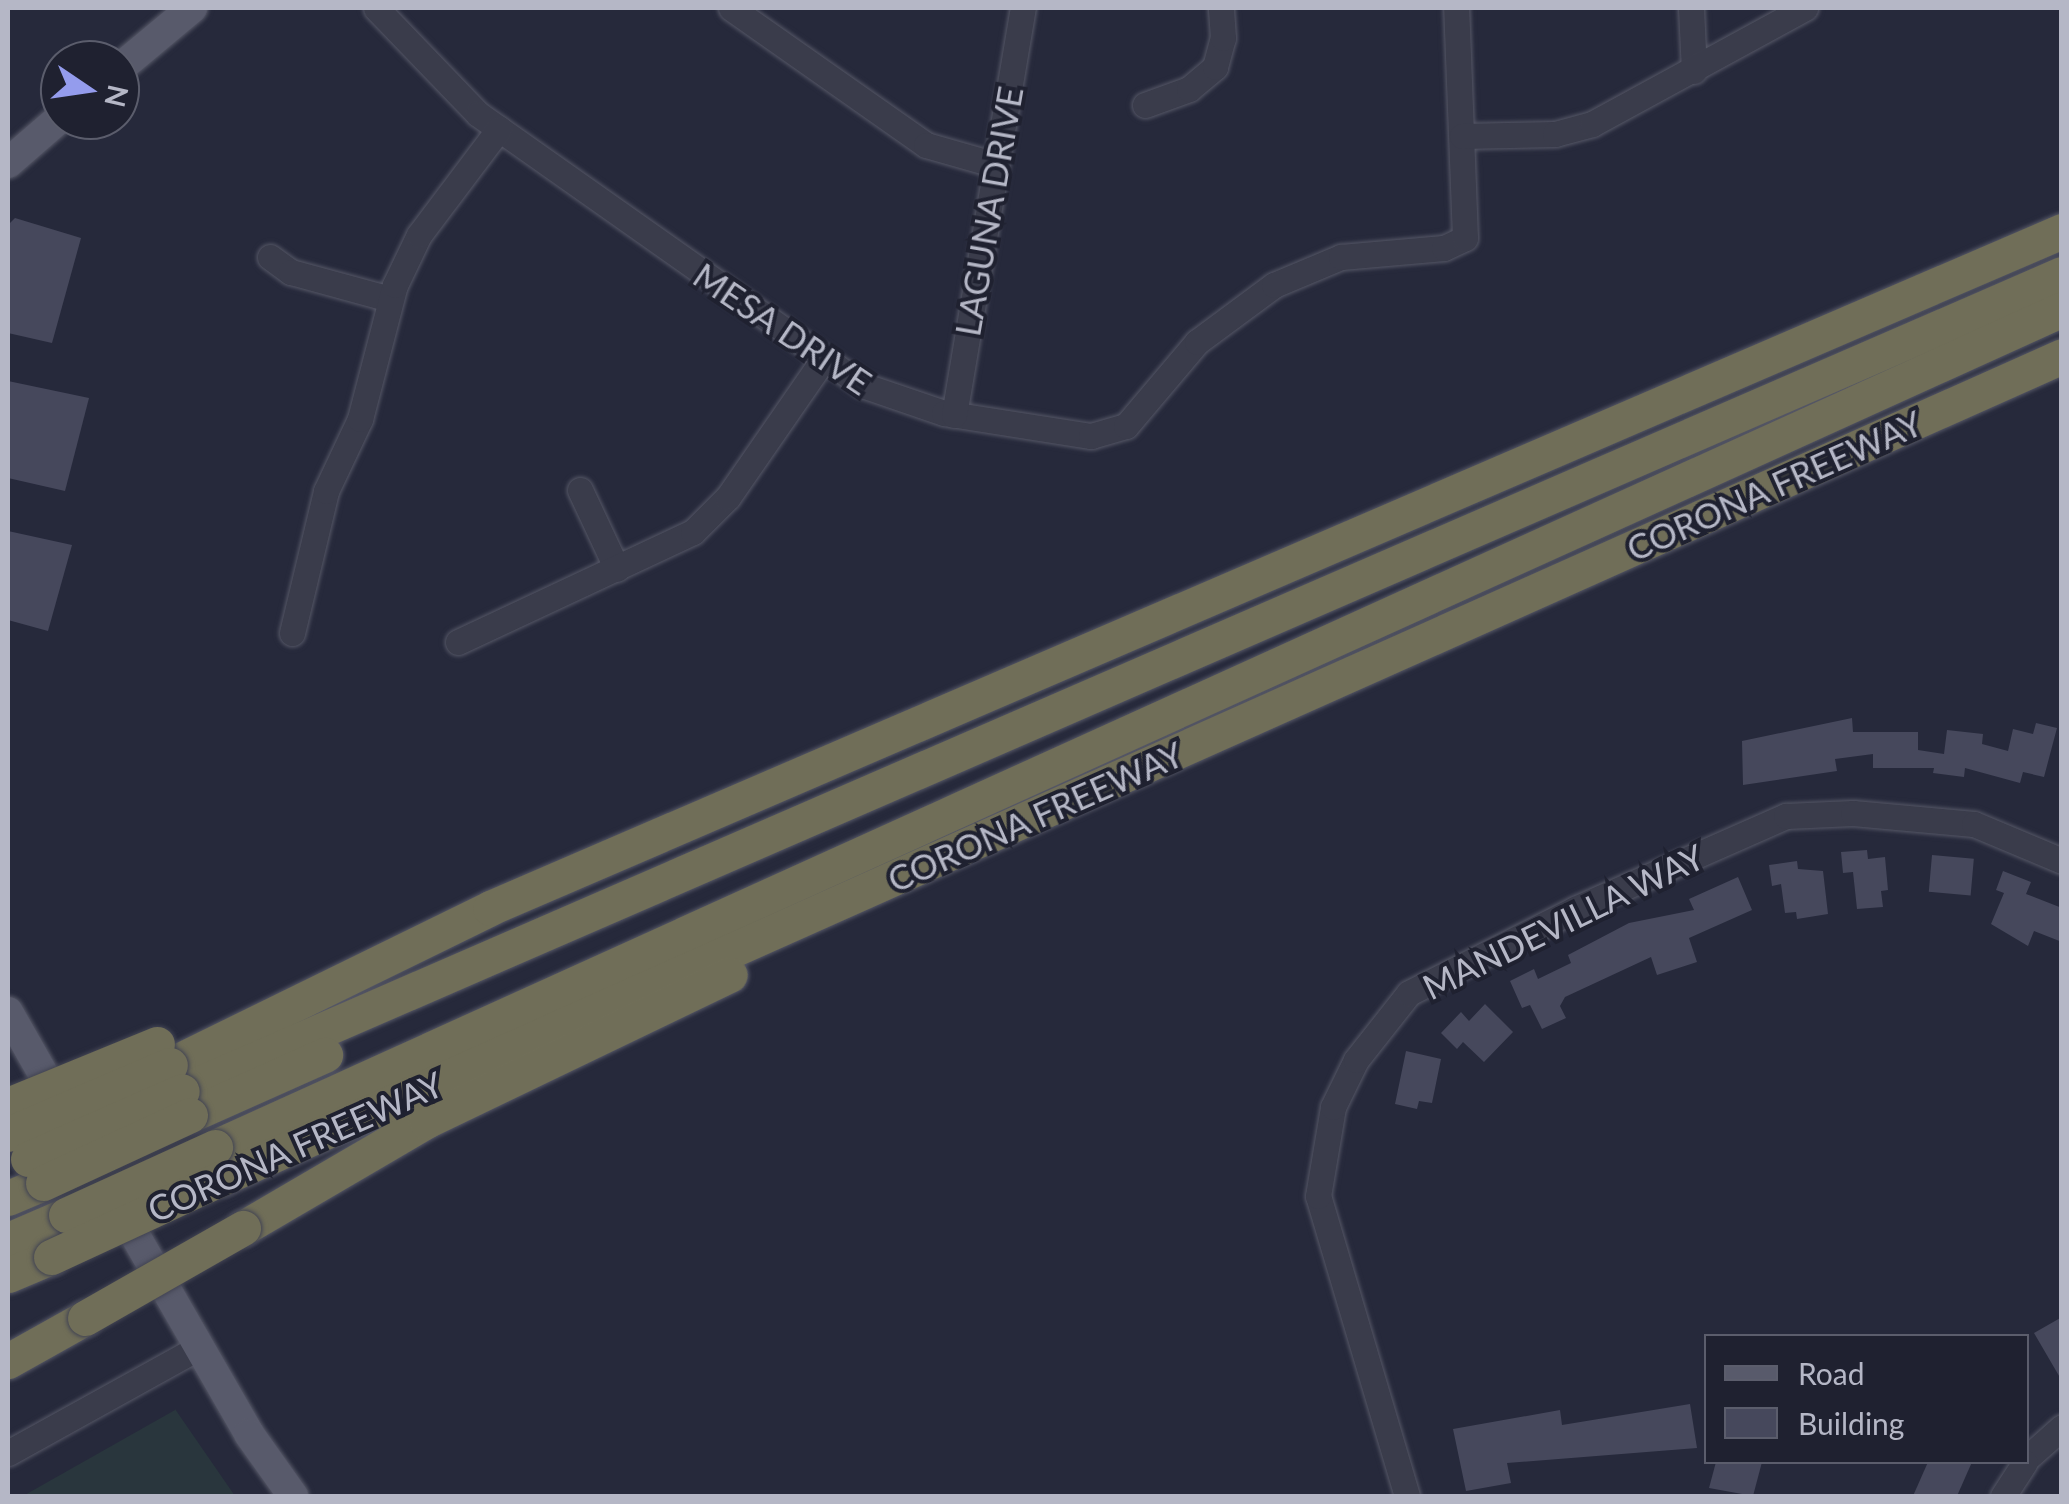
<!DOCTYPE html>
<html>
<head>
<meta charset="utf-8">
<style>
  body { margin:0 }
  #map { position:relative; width:2069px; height:1504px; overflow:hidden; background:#26293b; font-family:Lato,sans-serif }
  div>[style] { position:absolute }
  .green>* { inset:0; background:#29363d }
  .building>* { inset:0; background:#46485c; transform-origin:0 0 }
  .roads { filter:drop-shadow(0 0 2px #555766) drop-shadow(0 0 2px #555766) }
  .minor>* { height:25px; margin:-12.5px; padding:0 12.5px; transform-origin:12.5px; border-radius:12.5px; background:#3a3c4b }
  .major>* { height:30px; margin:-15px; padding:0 15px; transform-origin:15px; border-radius:15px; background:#585a6b }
  .highway>* { height:35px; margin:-17.5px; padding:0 17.5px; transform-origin:17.5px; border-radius:17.5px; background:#706e58 }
  .bridges { filter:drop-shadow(0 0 2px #424453) drop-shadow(0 0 2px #424453) }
  .highway-bridge>* { height:35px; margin:-17.5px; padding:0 17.5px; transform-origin:17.5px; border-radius:17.5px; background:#706e58 }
  span { translate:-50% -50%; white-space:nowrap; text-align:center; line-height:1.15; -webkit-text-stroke:8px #1f2130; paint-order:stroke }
  .street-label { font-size:35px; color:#b5b7c6 }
  .frame { position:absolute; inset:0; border:10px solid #b5b7c6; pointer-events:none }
  .legend { position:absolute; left:1704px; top:1334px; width:325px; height:130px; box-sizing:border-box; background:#1f2130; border:2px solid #5b5d6c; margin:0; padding:12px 18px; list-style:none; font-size:30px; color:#b5b7c6 }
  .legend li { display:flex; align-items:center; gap:20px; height:50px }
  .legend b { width:50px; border:2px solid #5b5d6c }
  .north { position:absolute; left:40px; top:40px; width:100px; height:100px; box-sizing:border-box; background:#1f2130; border:2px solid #5b5d6c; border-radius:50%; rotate:103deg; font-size:28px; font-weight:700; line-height:40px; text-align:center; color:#b5b7c6 }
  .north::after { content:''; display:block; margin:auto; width:35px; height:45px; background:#949ced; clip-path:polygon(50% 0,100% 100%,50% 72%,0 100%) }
</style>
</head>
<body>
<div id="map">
  <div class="green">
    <div style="clip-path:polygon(175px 1409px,235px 1496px,23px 1496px,175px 1410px)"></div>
  </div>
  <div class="building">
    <div style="clip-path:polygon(15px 218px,81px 238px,52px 343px,8px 333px,8px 225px)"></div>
    <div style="clip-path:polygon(8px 381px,89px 398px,65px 491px,8px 478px)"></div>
    <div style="clip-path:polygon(8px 531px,72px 545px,48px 631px,8px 620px)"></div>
    <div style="clip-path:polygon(1852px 718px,1853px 732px,1918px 732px,1918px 750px,1944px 754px,1947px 730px,1983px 734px,1982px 744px,2008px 751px,2013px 729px,2033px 734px,2036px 723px,2057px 728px,2044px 777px,2023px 772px,2020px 783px,1965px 768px,1964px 777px,1933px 773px,1934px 768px,1873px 768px,1873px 754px,1835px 759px,1837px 771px,1743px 785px,1742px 741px)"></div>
    <div style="clip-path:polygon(1867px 850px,1868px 859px,1885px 857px,1888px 890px,1881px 891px,1883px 907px,1857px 909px,1853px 872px,1843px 873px,1841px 852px)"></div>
    <div style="left:1932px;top:855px;width:42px;height:37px;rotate:5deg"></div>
    <div style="clip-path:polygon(1797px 861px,1798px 869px,1823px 871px,1828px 914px,1797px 919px,1796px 912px,1785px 913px,1781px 884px,1772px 886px,1769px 865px)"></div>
    <div style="clip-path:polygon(2003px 871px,2031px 882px,2026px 894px,2062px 908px,2062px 942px,2034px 931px,2028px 946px,1991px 924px,2004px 893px,1996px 890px)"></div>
    <div style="clip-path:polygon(1738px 877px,1752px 910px,1689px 938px,1697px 962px,1657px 975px,1651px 957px,1565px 997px,1560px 1006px,1566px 1018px,1542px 1029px,1530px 1005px,1522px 1008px,1510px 981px,1534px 969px,1538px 979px,1571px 963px,1568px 955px,1629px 923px,1694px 910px,1689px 899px)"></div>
    <div style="clip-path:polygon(1485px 1004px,1513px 1032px,1484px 1062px,1463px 1042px,1457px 1049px,1441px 1033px,1461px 1012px,1469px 1021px)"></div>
    <div style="clip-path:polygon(1406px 1051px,1441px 1059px,1432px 1103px,1419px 1101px,1417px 1109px,1395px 1104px)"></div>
    <div style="clip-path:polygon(2062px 1317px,2062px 1381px,2034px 1333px)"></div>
    <div style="clip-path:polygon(1690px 1404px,1697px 1448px,1507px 1463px,1511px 1483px,1466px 1491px,1453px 1429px,1560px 1410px,1562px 1425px)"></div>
    <div style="clip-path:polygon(1716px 1462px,1762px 1462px,1753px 1496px,1709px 1488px)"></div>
    <div style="clip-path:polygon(1928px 1462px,1972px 1462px,1957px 1496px,1913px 1496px)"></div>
  </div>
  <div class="roads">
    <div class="minor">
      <div style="left:376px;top:8px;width:147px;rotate:46.1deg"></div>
      <div style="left:478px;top:114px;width:470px;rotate:35.2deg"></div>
      <div style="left:862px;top:385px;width:87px;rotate:18.9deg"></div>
      <div style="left:944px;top:413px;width:149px;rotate:8.9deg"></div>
      <div style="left:1091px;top:436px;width:36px;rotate:-16deg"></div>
      <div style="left:1126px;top:426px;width:110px;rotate:-49.8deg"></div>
      <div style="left:1197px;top:342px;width:96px;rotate:-36.5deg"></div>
      <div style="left:1274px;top:285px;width:73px;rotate:-22.7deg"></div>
      <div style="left:1341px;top:257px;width:103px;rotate:-5deg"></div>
      <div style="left:1444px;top:248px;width:23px;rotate:-25deg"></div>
      <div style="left:1465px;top:238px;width:230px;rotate:-92.2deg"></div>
      <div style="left:731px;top:8px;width:238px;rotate:35.1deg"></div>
      <div style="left:926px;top:145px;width:73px;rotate:15.9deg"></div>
      <div style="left:1691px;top:8px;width:63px;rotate:87.3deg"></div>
      <div style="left:1145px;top:105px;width:47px;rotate:-20deg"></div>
      <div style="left:1189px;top:89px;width:34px;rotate:-40deg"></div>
      <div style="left:1215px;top:67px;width:30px;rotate:-75deg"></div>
      <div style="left:1223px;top:38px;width:30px;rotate:-94deg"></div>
      <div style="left:1462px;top:136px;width:93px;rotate:-1.2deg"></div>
      <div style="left:1555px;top:134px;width:38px;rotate:-15deg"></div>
      <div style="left:1592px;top:124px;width:243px;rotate:-28.6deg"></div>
      <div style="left:270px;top:257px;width:26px;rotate:36deg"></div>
      <div style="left:291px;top:272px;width:103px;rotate:15.3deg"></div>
      <div style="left:954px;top:415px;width:413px;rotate:-80.4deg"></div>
      <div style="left:580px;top:490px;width:87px;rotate:64.9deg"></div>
      <div style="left:292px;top:633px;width:146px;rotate:-76.5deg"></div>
      <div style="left:326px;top:491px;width:80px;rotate:-64.7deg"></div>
      <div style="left:360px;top:419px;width:138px;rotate:-75.4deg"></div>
      <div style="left:395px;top:285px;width:55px;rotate:-64.4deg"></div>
      <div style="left:419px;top:235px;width:133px;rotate:-53deg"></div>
      <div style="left:458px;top:642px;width:259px;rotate:-25.1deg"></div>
      <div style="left:693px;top:532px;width:49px;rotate:-45deg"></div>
      <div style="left:728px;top:497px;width:167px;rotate:-55.3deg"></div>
      <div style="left:8px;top:1453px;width:218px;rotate:-29deg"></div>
      <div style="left:2026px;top:1459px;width:48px;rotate:-41.6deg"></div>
      <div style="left:1407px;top:1496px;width:313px;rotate:-106.5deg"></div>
      <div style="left:1318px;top:1196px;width:90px;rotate:-80.4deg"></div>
      <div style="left:1333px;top:1107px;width:52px;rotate:-63.9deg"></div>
      <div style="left:1356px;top:1060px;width:85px;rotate:-51.7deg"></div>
      <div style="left:1409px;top:993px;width:186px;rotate:-26.8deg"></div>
      <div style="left:1575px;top:909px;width:231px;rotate:-23.8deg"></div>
      <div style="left:1786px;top:816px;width:67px;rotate:-2.6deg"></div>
      <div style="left:1853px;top:813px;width:121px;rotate:5.2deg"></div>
      <div style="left:1974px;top:824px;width:95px;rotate:22.8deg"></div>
      <div style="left:2003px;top:1496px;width:40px;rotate:-57.1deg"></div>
    </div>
    <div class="major">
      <div style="left:120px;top:68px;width:94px;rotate:-39.8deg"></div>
      <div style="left:8px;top:163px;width:69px;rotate:-40.9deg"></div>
      <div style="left:8px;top:1012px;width:109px;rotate:60.4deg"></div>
      <div style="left:117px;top:1204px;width:265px;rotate:60.1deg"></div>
      <div style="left:249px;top:1434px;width:76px;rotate:54.6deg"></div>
    </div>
    <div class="highway">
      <div style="left:170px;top:1065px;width:356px;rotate:-26.1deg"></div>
      <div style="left:490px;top:908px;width:1712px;rotate:-23.3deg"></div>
      <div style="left:182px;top:1091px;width:2050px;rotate:-23.49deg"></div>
      <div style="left:190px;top:1115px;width:148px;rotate:-24deg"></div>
      <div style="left:215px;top:1147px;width:2028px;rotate:-24.4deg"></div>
      <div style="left:222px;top:1178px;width:2015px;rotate:-24.07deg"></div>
      <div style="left:8px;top:1198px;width:38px;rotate:-23deg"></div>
      <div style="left:243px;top:1228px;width:212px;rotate:-30.3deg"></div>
      <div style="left:426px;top:1121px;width:337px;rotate:-25.7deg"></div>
      <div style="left:8px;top:1240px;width:63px;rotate:-23.3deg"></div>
      <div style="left:8px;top:1275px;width:47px;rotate:-22.7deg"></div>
      <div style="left:8px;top:1361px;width:88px;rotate:-29.2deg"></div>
    </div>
  </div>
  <div class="bridges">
    <div class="highway-bridge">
      <div style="left:8px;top:1105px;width:161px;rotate:-22.3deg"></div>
      <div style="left:8px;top:1134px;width:176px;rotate:-23.1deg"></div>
      <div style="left:28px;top:1159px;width:168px;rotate:-23.8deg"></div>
      <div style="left:43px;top:1183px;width:162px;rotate:-24.8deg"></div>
      <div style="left:66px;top:1215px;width:164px;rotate:-24.5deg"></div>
      <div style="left:51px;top:1257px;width:188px;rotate:-24.8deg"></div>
      <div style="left:85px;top:1318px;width:182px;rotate:-29.7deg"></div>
    </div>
  </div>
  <div class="street-label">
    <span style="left:988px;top:211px;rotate:-80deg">LAGUNA DRIVE</span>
    <span style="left:783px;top:328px;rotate:34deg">MESA DRIVE</span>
    <span style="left:1774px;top:485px;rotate:-24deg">CORONA FREEWAY</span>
    <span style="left:1035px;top:816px;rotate:-24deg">CORONA FREEWAY</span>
    <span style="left:1563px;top:921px;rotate:-26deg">MANDEVILLA WAY</span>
    <span style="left:295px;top:1146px;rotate:-24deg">CORONA FREEWAY</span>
  </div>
  <div class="frame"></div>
  <ul class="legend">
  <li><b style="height:12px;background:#585a6b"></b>Road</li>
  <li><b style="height:28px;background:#46485c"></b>Building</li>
  </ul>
  <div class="north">N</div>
</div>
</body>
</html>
